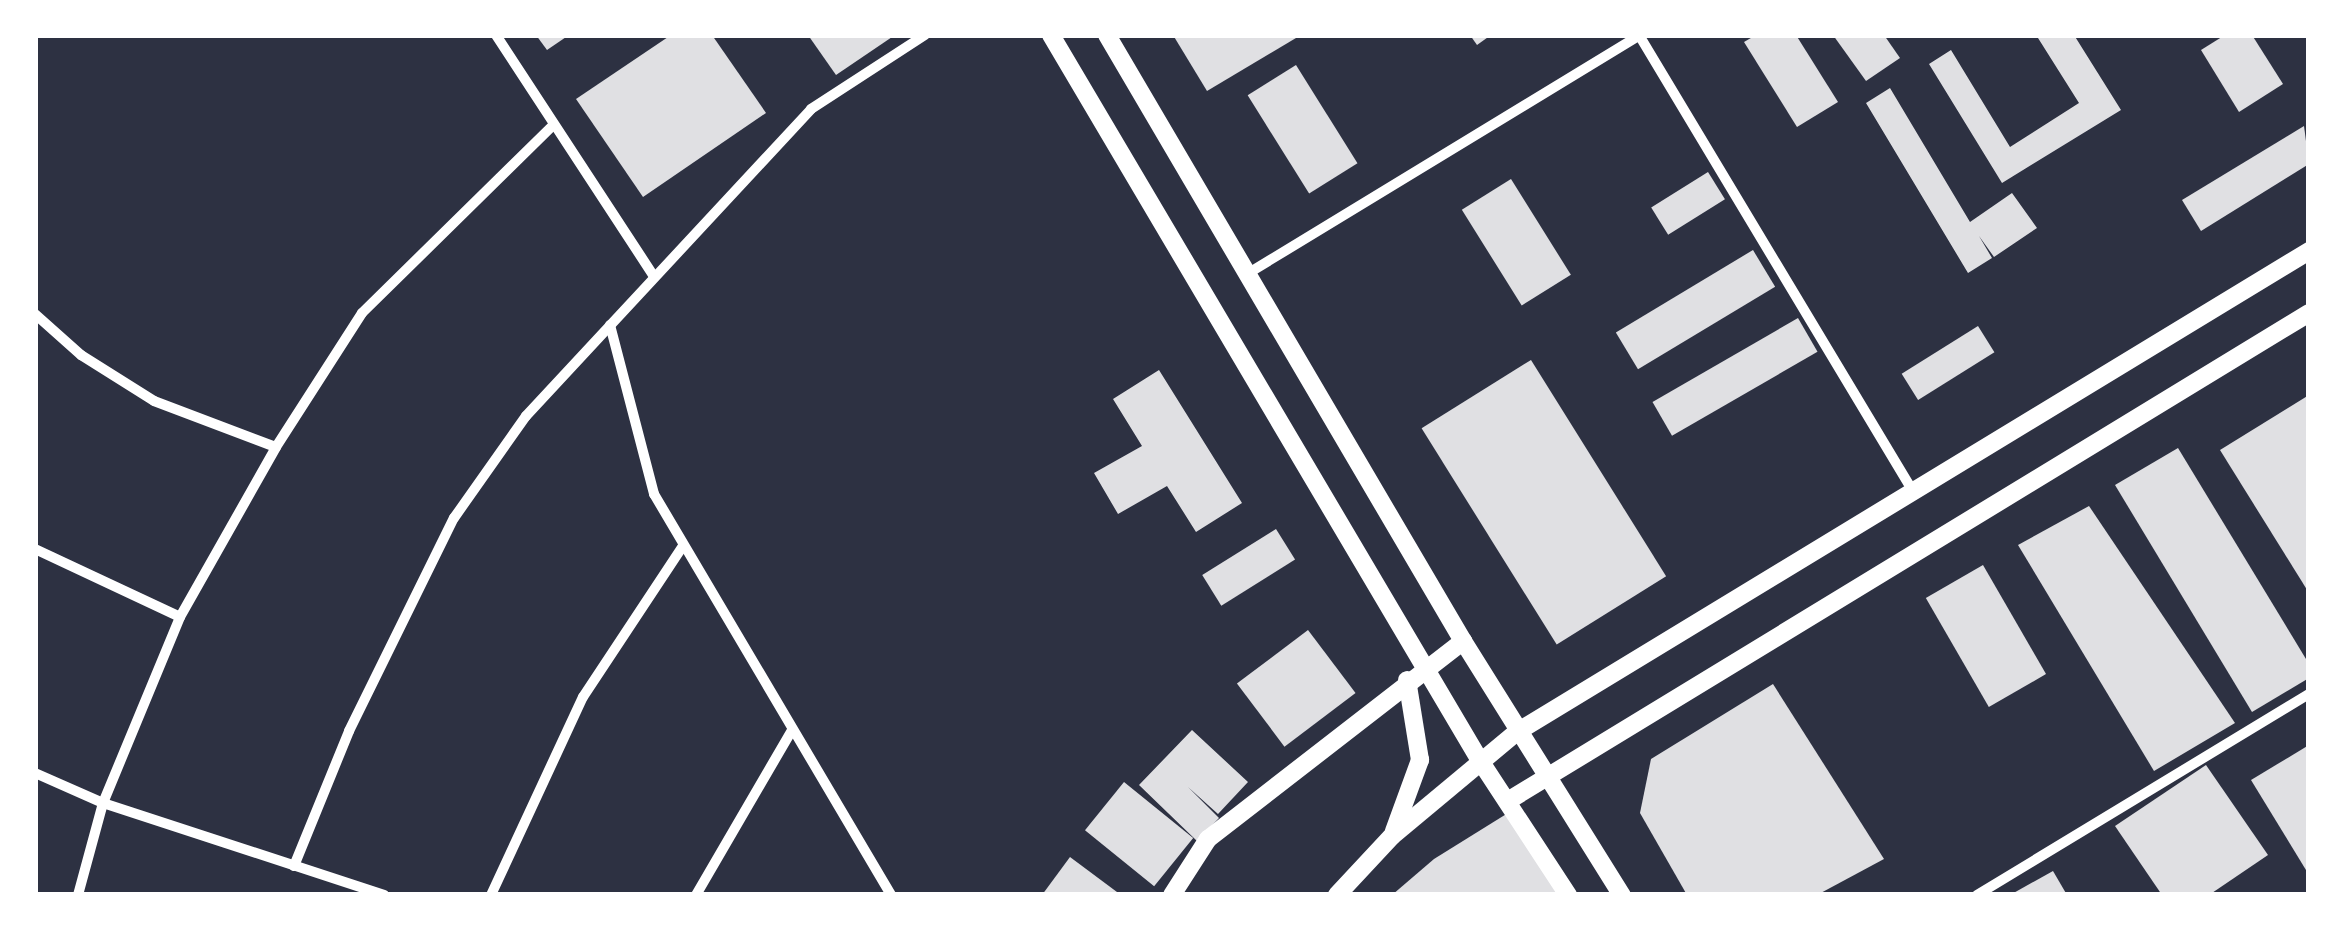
<!DOCTYPE html>
<html>
<head>
<meta charset="utf-8">
<style>
  body { margin:0 }
  #map { position:relative; width:2344px; height:930px; overflow:hidden; background:#2d3142; font-family:Rubik,sans-serif }
  div>[style] { position:absolute }
  .building>* { inset:0; background:#e0e0e3; transform-origin:0 0 }
  .minor>* { height:10px; margin:-5px; padding:0 5px; transform-origin:5px; border-radius:5px; background:#fff }
  .tertiary>* { height:18px; margin:-9px; padding:0 9px; transform-origin:9px; border-radius:9px; background:#fff }
  span { translate:-50% -50%; white-space:nowrap; text-align:center; line-height:1.15; -webkit-text-stroke:9px #fff; paint-order:stroke }
  .frame { position:absolute; inset:0; border:38px solid #fff; pointer-events:none }
</style>
</head>
<body>
<div id="map">
  <div class="building">
    <div style="clip-path:polygon(536px 35px,569px 35px,547px 50px)"></div>
    <div style="clip-path:polygon(671px 35px,712px 35px,766px 113px,643px 197px,576px 99px)"></div>
    <div style="clip-path:polygon(808px 35px,895px 35px,836px 75px)"></div>
    <div style="clip-path:polygon(1173px 35px,1301px 35px,1207px 91px)"></div>
    <div style="clip-path:polygon(1470px 35px,1491px 35px,1477px 45px)"></div>
    <div style="clip-path:polygon(1756px 35px,1796px 35px,1838px 102px,1797px 127px,1744px 42px)"></div>
    <div style="clip-path:polygon(1833px 35px,1884px 35px,1900px 58px,1866px 81px)"></div>
    <div style="clip-path:polygon(2043px 35px,2074px 35px,2121px 110px,2002px 183px,1929px 64px,1951px 50px,2010px 147px,2079px 103px,2038px 38px)"></div>
    <div style="clip-path:polygon(2225px 35px,2252px 35px,2283px 84px,2239px 112px,2201px 50px)"></div>
    <div style="left:1296px;top:65px;width:116px;height:57px;rotate:58deg"></div>
    <div style="clip-path:polygon(1890px 88px,1970px 222px,2012px 193px,2037px 228px,1994px 257px,1979px 236px,1992px 258px,1968px 273px,1866px 103px)"></div>
    <div style="clip-path:polygon(2304px 126px,2309px 164px,2201px 231px,2182px 200px)"></div>
    <div style="left:1708px;top:172px;width:32px;height:67px;rotate:58deg"></div>
    <div style="left:1511px;top:179px;width:113px;height:58px;rotate:58deg"></div>
    <div style="left:1753px;top:250px;width:43px;height:160px;rotate:59deg"></div>
    <div style="left:1798px;top:318px;width:39px;height:168px;rotate:60deg"></div>
    <div style="left:1978px;top:326px;width:31px;height:90px;rotate:58deg"></div>
    <div style="left:1531px;top:360px;width:255px;height:129px;rotate:58deg"></div>
    <div style="clip-path:polygon(1159px 370px,1242px 503px,1196px 532px,1167px 486px,1118px 514px,1094px 473px,1142px 446px,1113px 399px)"></div>
    <div style="clip-path:polygon(2309px 395px,2309px 593px,2220px 450px)"></div>
    <div style="clip-path:polygon(2178px 448px,2309px 664px,2309px 678px,2252px 712px,2115px 485px)"></div>
    <div style="clip-path:polygon(2089px 506px,2235px 723px,2154px 771px,2018px 545px)"></div>
    <div style="left:1276px;top:529px;width:36px;height:87px;rotate:58deg"></div>
    <div style="left:1983px;top:565px;width:126px;height:66px;rotate:60deg"></div>
    <div style="left:1308px;top:630px;width:79px;height:89px;rotate:53deg"></div>
    <div style="clip-path:polygon(1773px 684px,1884px 859px,1817px 895px,1687px 895px,1640px 813px,1651px 759px)"></div>
    <div style="clip-path:polygon(1192px 730px,1248px 782px,1218px 814px,1188px 787px,1219px 818px,1197px 841px,1139px 785px)"></div>
    <div style="clip-path:polygon(2309px 745px,2309px 875px,2251px 780px)"></div>
    <div style="clip-path:polygon(2206px 765px,2268px 855px,2209px 895px,2162px 895px,2115px 826px)"></div>
    <div style="left:1124px;top:782px;width:89px;height:62px;rotate:39deg"></div>
    <div style="clip-path:polygon(1508px 813px,1560px 895px,1392px 895px,1434px 859px)"></div>
    <div style="clip-path:polygon(1070px 857px,1121px 895px,1042px 895px)"></div>
    <div style="clip-path:polygon(2053px 871px,2067px 895px,2010px 895px)"></div>
  </div>
  <div class="minor">
    <div style="left:496px;top:35px;width:287px;rotate:56.8deg"></div>
    <div style="left:1639px;top:35px;width:528px;rotate:59.02deg"></div>
    <div style="left:1247px;top:274px;width:460px;rotate:-31.3deg"></div>
    <div style="left:35px;top:314px;width:62px;rotate:41.7deg"></div>
    <div style="left:81px;top:355px;width:86px;rotate:32.2deg"></div>
    <div style="left:154px;top:401px;width:130px;rotate:20.7deg"></div>
    <div style="left:610px;top:325px;width:175px;rotate:75.4deg"></div>
    <div style="left:654px;top:494px;width:466px;rotate:59.4deg"></div>
    <div style="left:35px;top:549px;width:160px;rotate:25.1deg"></div>
    <div style="left:35px;top:773px;width:74px;rotate:23.8deg"></div>
    <div style="left:103px;top:803px;width:296px;rotate:18.1deg"></div>
    <div style="left:294px;top:866px;width:146px;rotate:-67.8deg"></div>
    <div style="left:349px;top:731px;width:237px;rotate:-63.8deg"></div>
    <div style="left:454px;top:518px;width:125px;rotate:-54.8deg"></div>
    <div style="left:526px;top:416px;width:419px;rotate:-47.1deg"></div>
    <div style="left:811px;top:109px;width:136px;rotate:-33deg"></div>
    <div style="left:78px;top:895px;width:95px;rotate:-74.8deg"></div>
    <div style="left:103px;top:803px;width:201px;rotate:-67.5deg"></div>
    <div style="left:180px;top:617px;width:195px;rotate:-60.5deg"></div>
    <div style="left:276px;top:447px;width:159px;rotate:-57.3deg"></div>
    <div style="left:362px;top:313px;width:265px;rotate:-44.5deg"></div>
    <div style="left:491px;top:895px;width:218px;rotate:-65.1deg"></div>
    <div style="left:583px;top:697px;width:181px;rotate:-56.5deg"></div>
    <div style="left:696px;top:895px;width:191px;rotate:-59.8deg"></div>
    <div style="left:1977px;top:895px;width:388px;rotate:-31.2deg"></div>
  </div>
  <div class="tertiary">
    <div style="left:1051px;top:35px;width:841px;rotate:59.41deg"></div>
    <div style="left:1479px;top:759px;width:163px;rotate:56.8deg"></div>
    <div style="left:1107px;top:35px;width:703px;rotate:59.57deg"></div>
    <div style="left:1463px;top:641px;width:300px;rotate:58deg"></div>
    <div style="left:1511px;top:799px;width:934px;rotate:-31.34deg"></div>
    <div style="left:1394px;top:831px;width:76px;rotate:-69.9deg"></div>
    <div style="left:1420px;top:760px;width:81px;rotate:-99.2deg"></div>
    <div style="left:1172px;top:895px;width:67px;rotate:-57.3deg"></div>
    <div style="left:1208px;top:839px;width:323px;rotate:-37.8deg"></div>
    <div style="left:1337px;top:895px;width:81px;rotate:-47deg"></div>
    <div style="left:1392px;top:836px;width:163px;rotate:-39.8deg"></div>
    <div style="left:1517px;top:732px;width:927px;rotate:-31.27deg"></div>
  </div>
  <div class="frame"></div>
</div>
</body>
</html>
